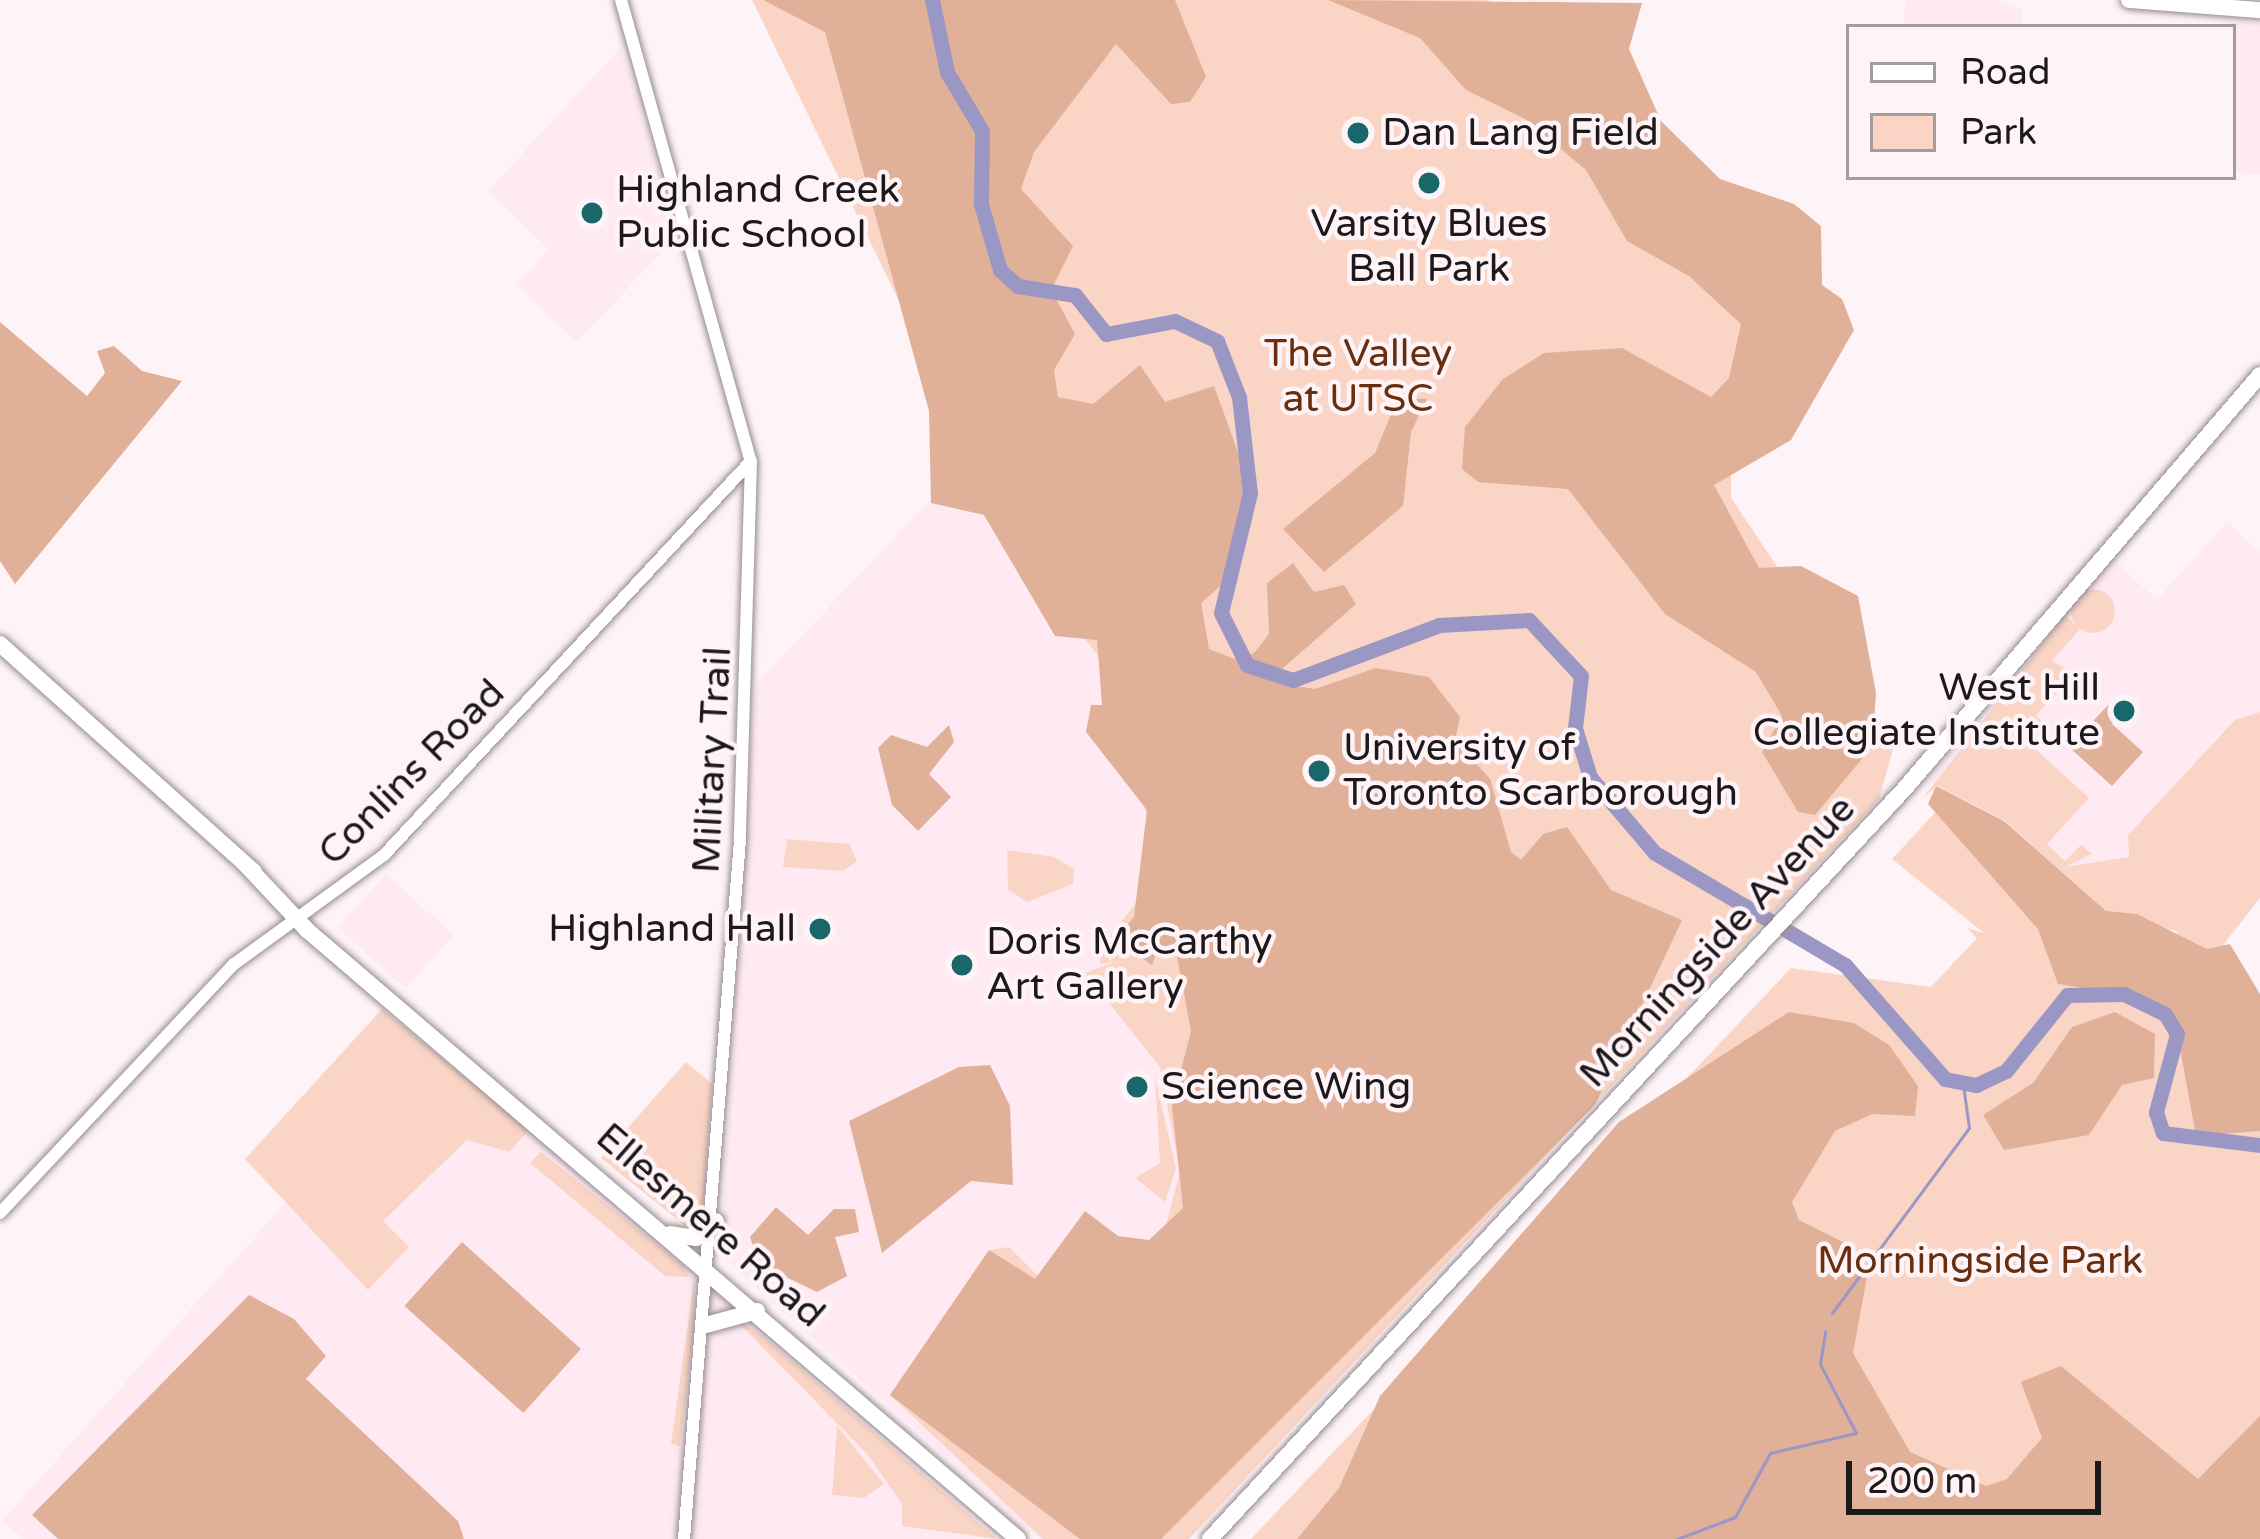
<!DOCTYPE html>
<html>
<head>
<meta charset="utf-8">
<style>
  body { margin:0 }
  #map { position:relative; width:2260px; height:1539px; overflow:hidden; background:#fef4f8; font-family:"Varela Round",sans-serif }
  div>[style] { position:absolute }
  .built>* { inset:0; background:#ffeaf4; transform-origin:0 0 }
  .green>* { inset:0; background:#fad5c5 }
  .round { border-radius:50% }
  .forest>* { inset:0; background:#e0b099; transform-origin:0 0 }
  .stream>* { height:3px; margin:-1.5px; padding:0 1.5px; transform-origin:1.5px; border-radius:1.5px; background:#9b97c4 }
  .river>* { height:15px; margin:-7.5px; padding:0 7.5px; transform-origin:7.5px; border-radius:7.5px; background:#9b97c4 }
  .roads { filter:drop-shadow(0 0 3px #978c91) drop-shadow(0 0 3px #978c91) }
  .minor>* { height:12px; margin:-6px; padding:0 6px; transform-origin:6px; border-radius:6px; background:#fff }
  .major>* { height:16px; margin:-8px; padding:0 8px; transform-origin:8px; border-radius:8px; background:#fff }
  .dots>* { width:33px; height:33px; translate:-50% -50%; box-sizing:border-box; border:6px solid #fef4f8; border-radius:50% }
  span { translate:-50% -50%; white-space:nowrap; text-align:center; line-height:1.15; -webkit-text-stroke:9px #fef4f8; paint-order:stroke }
  .poi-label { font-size:39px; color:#1d181a }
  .left { translate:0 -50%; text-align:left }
  .right { translate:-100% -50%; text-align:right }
  .park-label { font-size:39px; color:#692e0d }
  .street-label { font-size:39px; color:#1d181a }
  .legend { position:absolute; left:1846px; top:24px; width:390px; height:156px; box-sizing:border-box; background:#fef4f8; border:3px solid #a49c9f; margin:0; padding:15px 21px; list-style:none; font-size:36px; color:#1d181a }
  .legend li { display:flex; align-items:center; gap:24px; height:60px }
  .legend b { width:60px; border:3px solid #a49c9f }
  .scale { position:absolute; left:1846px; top:1461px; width:255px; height:54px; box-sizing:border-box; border:6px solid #1d181a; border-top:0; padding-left:15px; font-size:36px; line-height:42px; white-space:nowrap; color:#1d181a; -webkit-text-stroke:9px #fef4f8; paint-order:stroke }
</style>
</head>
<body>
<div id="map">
  <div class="built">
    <div style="clip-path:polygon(1906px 0,1996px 0,2023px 9px,2021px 27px,1903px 27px)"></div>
    <div style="clip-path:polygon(2228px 22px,2260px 23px,2260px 174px,2233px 173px)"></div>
    <div style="clip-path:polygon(621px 47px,679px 235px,576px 342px,517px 285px,549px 249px,488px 191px)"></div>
    <div style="clip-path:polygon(973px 455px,1731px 458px,1731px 498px,1895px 742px,1879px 800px,1180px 1539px,1040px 1539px,720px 1256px,755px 685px)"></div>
    <div style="clip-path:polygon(2227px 522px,2260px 552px,2260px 898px,2250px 908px,2107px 912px,2004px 821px,1929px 781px,2112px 558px,2157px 600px)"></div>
    <div style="left:386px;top:874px;width:91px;height:72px;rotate:42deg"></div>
    <div style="clip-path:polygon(382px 1009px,553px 1150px,997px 1539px,24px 1539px,2px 1521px,288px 1200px,245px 1159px)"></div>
  </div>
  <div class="green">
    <div style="clip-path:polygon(752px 0,1488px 0,1799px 258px,1731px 458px,1731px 498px,1895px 742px,1879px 799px,1189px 1539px,1043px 1539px,890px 1395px,989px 1250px,1009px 1247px,1072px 1310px,1183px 1212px,1166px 1224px,1180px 1172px,1160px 1067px,1085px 973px,1115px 962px,1100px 964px,1102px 947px,1160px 871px,1112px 674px,1028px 565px)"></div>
    <div class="round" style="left:2071px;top:589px;width:44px;height:44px"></div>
    <div style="clip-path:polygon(2065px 615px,2080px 629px,2052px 661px,2075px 674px,2036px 715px,2048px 728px,2032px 746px,2089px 798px,2047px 844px,2065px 861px,2081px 845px,2092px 854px,2065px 867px,2129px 857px,2128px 835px,2235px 720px,2260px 712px,2260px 898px,2224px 944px,2260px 994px,2260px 1539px,1251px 1539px,1791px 968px,1931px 987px,1977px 938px,1967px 928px,1984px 933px,1892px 859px,1945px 802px,2061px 891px,2157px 938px,2179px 932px,2107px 912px,2004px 820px,1937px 786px,1923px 798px)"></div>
    <div style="clip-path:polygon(787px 839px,849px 844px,857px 861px,843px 871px,783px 867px)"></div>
    <div style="clip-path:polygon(1007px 850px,1054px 857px,1074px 869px,1073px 884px,1027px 902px,1008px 890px)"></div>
    <div style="clip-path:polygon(382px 1009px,529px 1130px,509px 1152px,467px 1140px,383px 1221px,409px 1247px,368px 1290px,245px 1159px)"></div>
    <div style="clip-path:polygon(686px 1062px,712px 1084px,703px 1221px,690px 1230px,601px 1158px)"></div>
    <div style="clip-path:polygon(1155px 1077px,1176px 1168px,1165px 1202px,1135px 1178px,1160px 1163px)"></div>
    <div style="clip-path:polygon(541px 1152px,684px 1266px,689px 1277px,665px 1276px,530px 1163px)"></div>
    <div style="clip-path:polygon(694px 1280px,694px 1326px,680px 1446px,671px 1444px)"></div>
    <div style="clip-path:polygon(734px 1318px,759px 1333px,997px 1539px,902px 1526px,902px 1504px,867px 1454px)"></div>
    <div style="clip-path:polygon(837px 1426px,884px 1484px,864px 1498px,832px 1495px)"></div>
  </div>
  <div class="forest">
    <div style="clip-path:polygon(763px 0,1175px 0,1206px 77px,1190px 102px,1171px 104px,1116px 44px,1034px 152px,1021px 189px,1073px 246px,1051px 290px,1075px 334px,1054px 370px,1058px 397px,1093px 404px,1140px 365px,1165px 402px,1214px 386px,1247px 477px,1233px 575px,1201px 603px,1209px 649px,1240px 661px,1255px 652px,1269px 634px,1267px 583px,1293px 563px,1314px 592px,1344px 585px,1356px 604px,1282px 669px,1282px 684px,1315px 689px,1376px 668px,1429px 677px,1460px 717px,1455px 740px,1490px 779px,1511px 852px,1521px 860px,1543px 834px,1567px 827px,1611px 890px,1682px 920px,1595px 1105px,1161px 1539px,1080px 1539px,890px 1395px,989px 1250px,1035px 1279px,1085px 1211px,1118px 1236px,1149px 1240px,1183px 1208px,1172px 1106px,1191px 1031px,1176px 951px,1156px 953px,1152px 965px,1115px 939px,1134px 917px,1147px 810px,1086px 732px,1091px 705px,1102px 705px,1097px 640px,1055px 636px,984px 515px,931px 503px,929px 411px,825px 32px)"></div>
    <div style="clip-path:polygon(1328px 0,1642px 3px,1629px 49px,1661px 121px,1720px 179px,1794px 204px,1821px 226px,1822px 285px,1842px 299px,1854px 330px,1791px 440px,1714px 485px,1759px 568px,1801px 566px,1858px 596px,1876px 693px,1872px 747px,1815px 815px,1798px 812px,1762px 752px,1782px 716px,1756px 672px,1665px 614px,1568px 489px,1478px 482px,1462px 469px,1465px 427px,1503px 379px,1544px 353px,1622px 348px,1711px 397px,1729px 378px,1741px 324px,1689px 276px,1627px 241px,1586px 170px,1525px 119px,1466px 90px,1420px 38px)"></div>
    <div style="clip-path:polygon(0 322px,87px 396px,105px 373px,97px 351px,114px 346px,142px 371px,182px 381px,15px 584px,0 561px)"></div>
    <div style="clip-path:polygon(1398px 398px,1427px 399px,1411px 432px,1403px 506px,1324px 572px,1283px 529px,1375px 453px)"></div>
    <div style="clip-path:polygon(2109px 704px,2120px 714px,2112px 724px,2143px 752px,2112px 786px,2069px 747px)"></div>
    <div style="clip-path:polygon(949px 725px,954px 742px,929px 774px,951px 797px,918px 831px,892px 805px,878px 748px,891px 735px,927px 747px)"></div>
    <div style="clip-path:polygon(1936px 786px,2004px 821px,2106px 911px,2137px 914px,2207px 949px,2230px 944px,2260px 994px,2260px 1131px,2196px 1136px,2175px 1021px,2144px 998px,2058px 984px,2038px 929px,1928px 804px)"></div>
    <div style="clip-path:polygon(1789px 1012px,1854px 1023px,1889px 1045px,1918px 1086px,1915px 1116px,1872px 1114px,1835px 1131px,1792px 1202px,1799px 1220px,1849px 1245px,1868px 1271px,1853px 1353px,1910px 1452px,1986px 1486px,2007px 1479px,2042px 1438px,2021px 1382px,2061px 1366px,2198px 1479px,2260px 1416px,2260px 1539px,1297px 1539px,1339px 1488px,1380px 1396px,1619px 1122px)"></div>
    <div style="clip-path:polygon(2115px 1012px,2155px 1034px,2154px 1078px,2122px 1085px,2089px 1135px,2004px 1150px,1983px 1115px,2033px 1083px,2072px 1027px)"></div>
    <div style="clip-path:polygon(990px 1065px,1010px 1106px,1013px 1185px,971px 1181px,882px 1253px,849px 1121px,959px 1067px)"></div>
    <div style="clip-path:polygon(776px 1207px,808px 1235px,834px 1209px,855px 1209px,859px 1232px,835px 1237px,847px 1276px,817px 1292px,759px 1264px,750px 1237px)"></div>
    <div style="left:462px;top:1242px;width:160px;height:86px;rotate:42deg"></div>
    <div style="clip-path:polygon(249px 1295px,294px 1319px,326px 1356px,306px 1379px,458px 1521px,464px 1539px,58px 1539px,32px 1515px)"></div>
  </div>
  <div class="stream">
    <div style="left:1832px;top:1313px;width:230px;rotate:-53.5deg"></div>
    <div style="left:1969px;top:1128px;width:43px;rotate:-97.9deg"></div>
    <div style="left:1677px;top:1539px;width:62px;rotate:-20.8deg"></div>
    <div style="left:1735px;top:1517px;width:73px;rotate:-61.3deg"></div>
    <div style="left:1770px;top:1453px;width:88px;rotate:-13.1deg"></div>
    <div style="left:1856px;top:1433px;width:78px;rotate:-117.6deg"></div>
    <div style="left:1820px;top:1364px;width:33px;rotate:-81deg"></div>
  </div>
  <div class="river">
    <div style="left:932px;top:0;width:74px;rotate:78.2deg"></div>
    <div style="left:947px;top:72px;width:69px;rotate:59.3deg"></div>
    <div style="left:982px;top:131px;width:73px;rotate:90.8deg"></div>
    <div style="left:981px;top:204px;width:69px;rotate:73.9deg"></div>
    <div style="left:1000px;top:270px;width:24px;rotate:42deg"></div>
    <div style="left:1018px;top:286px;width:58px;rotate:9deg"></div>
    <div style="left:1075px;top:295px;width:50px;rotate:51.5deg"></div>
    <div style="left:1106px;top:334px;width:70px;rotate:-10.7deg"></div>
    <div style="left:1175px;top:321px;width:47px;rotate:25.5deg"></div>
    <div style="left:1217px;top:341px;width:60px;rotate:68.6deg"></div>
    <div style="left:1239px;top:397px;width:97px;rotate:83.5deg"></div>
    <div style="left:1250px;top:493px;width:123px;rotate:103.6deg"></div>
    <div style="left:1221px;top:613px;width:58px;rotate:63.4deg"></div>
    <div style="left:1247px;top:665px;width:48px;rotate:18.1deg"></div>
    <div style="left:1293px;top:680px;width:156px;rotate:-20.6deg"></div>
    <div style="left:1439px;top:625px;width:90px;rotate:-3.2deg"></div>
    <div style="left:1529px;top:620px;width:76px;rotate:47.1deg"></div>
    <div style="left:1581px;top:676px;width:52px;rotate:96.6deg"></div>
    <div style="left:1575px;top:728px;width:51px;rotate:73deg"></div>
    <div style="left:1590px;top:777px;width:100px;rotate:49.5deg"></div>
    <div style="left:1655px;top:853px;width:221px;rotate:30.5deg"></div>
    <div style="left:1845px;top:965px;width:152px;rotate:48.7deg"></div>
    <div style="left:1945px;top:1079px;width:32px;rotate:11deg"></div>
    <div style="left:1976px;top:1085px;width:33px;rotate:-25deg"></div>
    <div style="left:2006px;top:1071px;width:97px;rotate:-51.2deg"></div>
    <div style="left:2067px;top:995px;width:57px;rotate:-1deg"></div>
    <div style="left:2124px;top:994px;width:46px;rotate:26deg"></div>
    <div style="left:2165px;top:1014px;width:23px;rotate:59deg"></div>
    <div style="left:2177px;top:1034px;width:81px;rotate:105.1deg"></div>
    <div style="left:2156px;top:1112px;width:22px;rotate:72deg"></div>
    <div style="left:2163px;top:1133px;width:98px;rotate:7.1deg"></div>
  </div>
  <div class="roads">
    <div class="minor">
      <div style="left:621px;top:0;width:479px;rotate:74.3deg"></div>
      <div style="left:751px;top:461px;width:379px;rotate:91.7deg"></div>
      <div style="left:740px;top:840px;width:701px;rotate:94.58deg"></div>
      <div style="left:0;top:1213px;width:342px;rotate:-46.8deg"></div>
      <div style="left:234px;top:964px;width:185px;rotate:-36deg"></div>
      <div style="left:384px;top:855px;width:538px;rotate:-47.03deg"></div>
    </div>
    <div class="major">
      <div style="left:2129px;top:0;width:131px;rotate:4.4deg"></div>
      <div style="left:0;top:644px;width:341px;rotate:41.9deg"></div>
      <div style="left:247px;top:866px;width:88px;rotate:46.8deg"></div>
      <div style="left:307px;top:930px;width:936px;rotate:40.58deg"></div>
      <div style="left:670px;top:1234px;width:26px;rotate:9deg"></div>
      <div style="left:696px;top:1238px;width:26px;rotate:-40deg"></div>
      <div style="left:706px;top:1325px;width:53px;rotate:-15.4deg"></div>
      <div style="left:1210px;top:1539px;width:1025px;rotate:-47.21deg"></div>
      <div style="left:1906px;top:787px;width:543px;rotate:-49.33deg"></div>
    </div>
  </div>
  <div class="dots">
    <div style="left:1358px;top:133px;background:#1a676b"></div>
    <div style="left:1429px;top:183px;background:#1a676b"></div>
    <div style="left:592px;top:213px;background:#1a676b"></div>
    <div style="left:2124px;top:711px;background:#1a676b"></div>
    <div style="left:1319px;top:771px;background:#1a676b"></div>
    <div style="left:820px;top:929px;background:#1a676b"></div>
    <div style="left:962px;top:965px;background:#1a676b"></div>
    <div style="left:1137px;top:1087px;background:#1a676b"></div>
  </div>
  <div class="poi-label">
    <span class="left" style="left:1382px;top:133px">Dan Lang Field</span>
    <span class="left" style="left:616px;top:213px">Highland Creek<br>Public School</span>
    <span style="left:1429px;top:247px">Varsity Blues<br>Ball Park</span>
    <span class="right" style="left:2100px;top:711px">West Hill<br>Collegiate Institute</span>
    <span class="left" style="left:1343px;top:771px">University of<br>Toronto Scarborough</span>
    <span class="right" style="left:796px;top:929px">Highland Hall</span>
    <span class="left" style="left:986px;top:965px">Doris McCarthy<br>Art Gallery</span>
    <span class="left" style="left:1161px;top:1087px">Science Wing</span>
  </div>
  <div class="park-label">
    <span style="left:1358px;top:377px">The Valley<br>at UTSC</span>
    <span style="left:1980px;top:1261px">Morningside Park</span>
  </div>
  <div class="street-label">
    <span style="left:713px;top:760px;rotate:-87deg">Military Trail</span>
    <span style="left:412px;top:773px;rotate:-45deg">Conlins Road</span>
    <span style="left:1718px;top:942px;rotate:-47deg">Morningside Avenue</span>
    <span style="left:710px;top:1226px;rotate:41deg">Ellesmere Road</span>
  </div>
  <ul class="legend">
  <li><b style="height:15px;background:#fff"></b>Road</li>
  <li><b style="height:33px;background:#fad5c5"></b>Park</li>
  </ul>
  <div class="scale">200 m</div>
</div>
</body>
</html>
